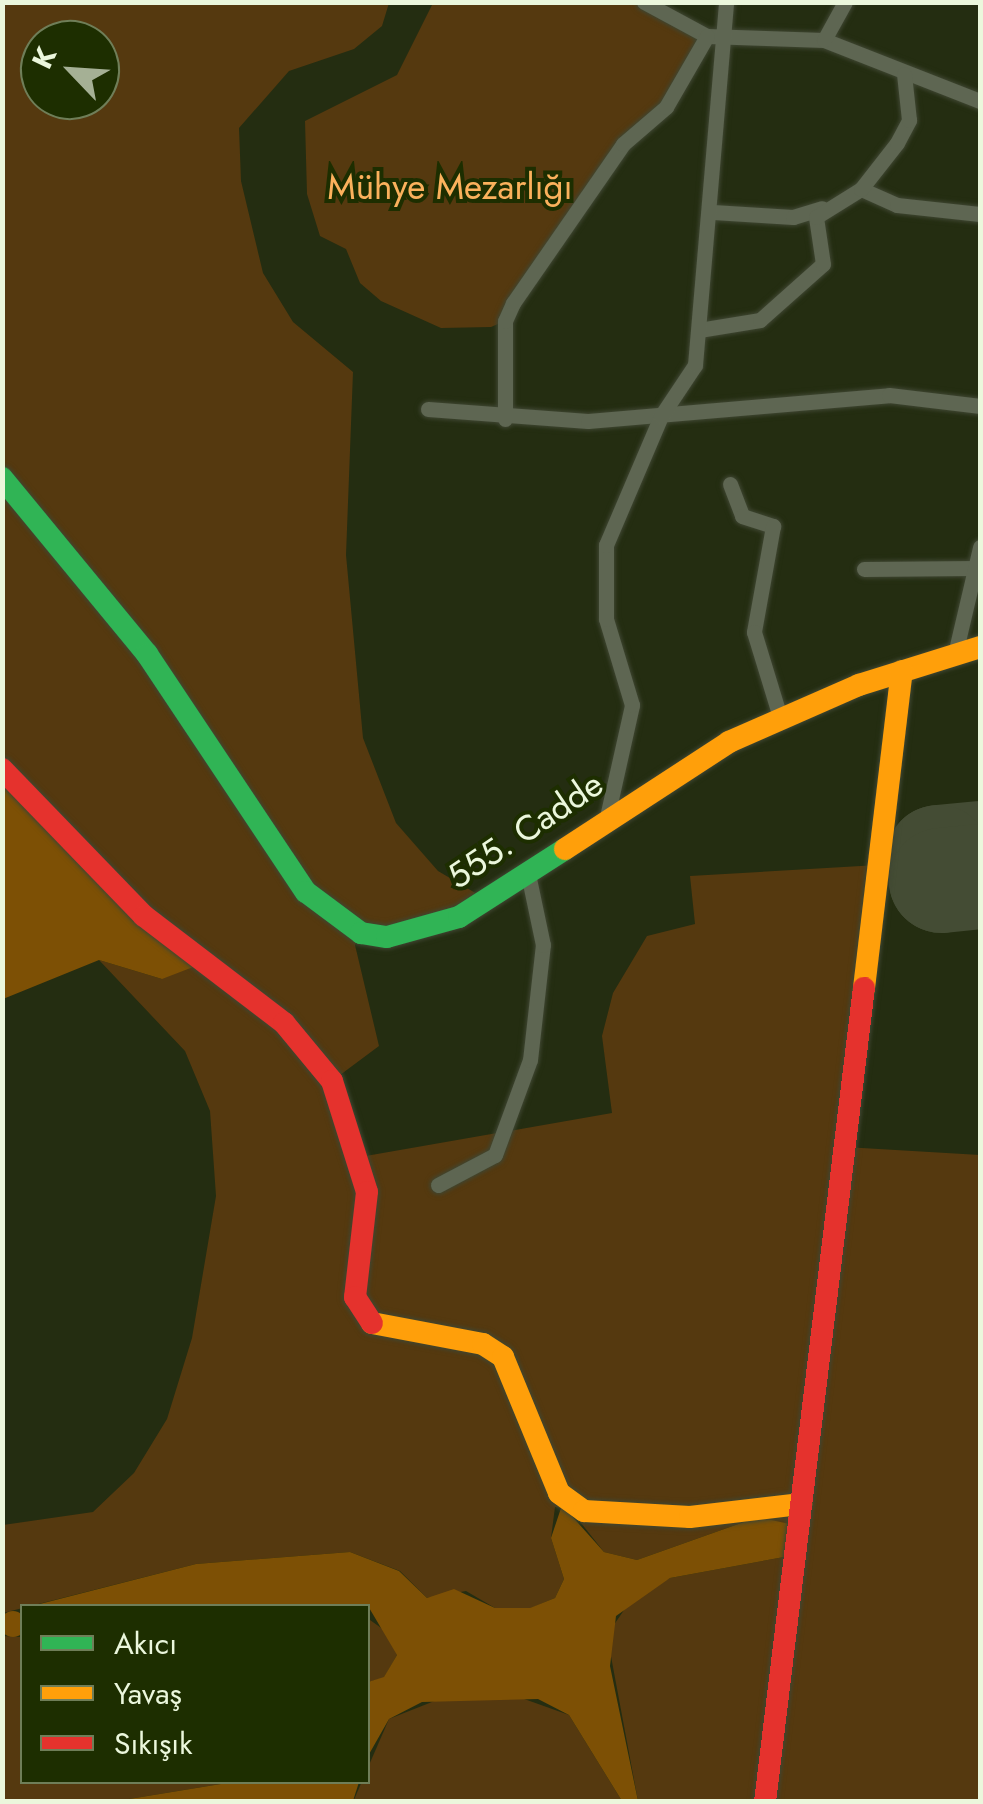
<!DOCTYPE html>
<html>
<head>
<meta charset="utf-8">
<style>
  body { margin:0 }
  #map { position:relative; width:983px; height:1804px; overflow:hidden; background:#242d11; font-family:Jost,sans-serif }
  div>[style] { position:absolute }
  .green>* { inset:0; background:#55390f }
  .forest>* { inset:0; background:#7d5005 }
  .round { border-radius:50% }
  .runway>* { height:105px; margin:-52.5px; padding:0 52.5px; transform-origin:52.5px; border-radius:52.5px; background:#444c34 }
  .roads { filter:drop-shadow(0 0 2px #3f4632) drop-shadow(0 0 2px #3f4632) }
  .street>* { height:15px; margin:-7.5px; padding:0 7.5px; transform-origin:7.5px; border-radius:7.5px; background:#5e6652 }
  .fast>* { height:22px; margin:-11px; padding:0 11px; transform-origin:11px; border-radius:11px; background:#30b455 }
  .slow>* { height:22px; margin:-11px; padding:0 11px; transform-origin:11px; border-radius:11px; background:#ff9f0a }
  .jam>* { height:22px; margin:-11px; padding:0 11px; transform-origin:11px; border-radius:11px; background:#e5322d }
  span { translate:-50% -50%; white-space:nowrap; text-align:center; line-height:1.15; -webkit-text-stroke:8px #1d2e00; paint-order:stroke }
  .park-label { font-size:35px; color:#fbb15c }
  .street-label { font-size:35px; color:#ebf7dc }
  .frame { position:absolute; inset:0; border:5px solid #ebf7dc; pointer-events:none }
  .legend { position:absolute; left:20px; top:1604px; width:350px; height:180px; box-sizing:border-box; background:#1d2e00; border:2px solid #6f7e58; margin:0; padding:12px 18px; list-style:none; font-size:30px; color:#ebf7dc }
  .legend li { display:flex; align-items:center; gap:20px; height:50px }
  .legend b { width:50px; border:2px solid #6f7e58 }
  .north { position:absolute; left:20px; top:20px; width:100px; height:100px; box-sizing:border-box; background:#1d2e00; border:2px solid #6f7e58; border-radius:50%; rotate:295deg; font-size:28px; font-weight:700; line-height:40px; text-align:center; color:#ebf7dc }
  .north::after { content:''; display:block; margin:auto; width:35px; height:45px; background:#a5b095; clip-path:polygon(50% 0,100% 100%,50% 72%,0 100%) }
</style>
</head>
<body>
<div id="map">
  <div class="green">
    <div style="clip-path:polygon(evenodd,3px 3px,389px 3px,382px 26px,354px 49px,289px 71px,239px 128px,241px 181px,263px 273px,293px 322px,353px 372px,346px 555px,363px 738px,396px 823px,438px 871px,489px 901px,361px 933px,355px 945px,379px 1046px,332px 1081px,360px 1157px,612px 1113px,602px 1036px,613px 993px,647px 936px,695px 924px,690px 876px,878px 865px,845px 1147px,980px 1155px,980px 1801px,638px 1801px,607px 1635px,635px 1594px,670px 1578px,795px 1555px,758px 1517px,637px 1560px,604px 1552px,570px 1509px,555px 1507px,551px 1538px,564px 1579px,555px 1598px,531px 1608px,495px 1608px,466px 1591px,427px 1598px,400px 1571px,350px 1552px,196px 1564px,3px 1613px,3px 1525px,93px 1512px,134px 1473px,167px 1419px,192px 1338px,216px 1196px,210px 1111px,185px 1051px,99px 960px,162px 979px,3px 769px,3px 3px,40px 40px,100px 40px,100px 100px,40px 100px,40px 40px)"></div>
    <div style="clip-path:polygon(433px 3px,644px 3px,707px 36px,666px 107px,637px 130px,505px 321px,491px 327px,441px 328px,381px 301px,360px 283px,346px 249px,320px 236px,307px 194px,305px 121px,397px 75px)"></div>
    <div style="clip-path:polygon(370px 1620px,394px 1637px,397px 1655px,384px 1678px,368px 1682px)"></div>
    <div style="clip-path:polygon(2px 1636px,22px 1637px,22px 1782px,233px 1782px,117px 1801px,3px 1801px)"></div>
    <div style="clip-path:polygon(513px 1695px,569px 1715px,622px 1801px,353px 1802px,389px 1719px,442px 1698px)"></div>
  </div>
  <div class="forest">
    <div style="clip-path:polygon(2px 769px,201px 964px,162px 979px,99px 960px,3px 999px)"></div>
    <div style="clip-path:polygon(562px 1505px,604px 1552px,637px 1560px,758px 1517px,799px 1526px,795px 1555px,670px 1578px,616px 1616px,610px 1666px,638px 1801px,622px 1801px,569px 1715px,538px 1699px,422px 1702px,389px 1719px,368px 1756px,368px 1682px,384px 1677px,397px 1655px,368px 1606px,32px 1606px,196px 1564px,350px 1552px,399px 1571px,427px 1598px,454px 1589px,495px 1608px,530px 1608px,555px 1598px,564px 1579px,551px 1538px)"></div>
    <div class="round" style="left:0;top:1611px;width:26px;height:26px"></div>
    <div style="clip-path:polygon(233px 1782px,359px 1782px,353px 1801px,117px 1801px)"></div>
  </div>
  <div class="runway">
    <div style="left:980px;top:853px;width:42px;rotate:174.6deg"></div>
    <div style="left:938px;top:857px;width:23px;rotate:83deg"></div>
    <div style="left:941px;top:880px;width:39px;rotate:-6deg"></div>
  </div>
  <div class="roads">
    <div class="street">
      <div style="left:644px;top:2px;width:72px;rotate:28.4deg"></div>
      <div style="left:707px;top:36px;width:117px;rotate:2deg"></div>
      <div style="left:824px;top:40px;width:168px;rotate:21.4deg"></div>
      <div style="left:824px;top:40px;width:43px;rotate:-61.1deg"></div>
      <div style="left:861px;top:189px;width:39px;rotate:24deg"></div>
      <div style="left:897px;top:205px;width:83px;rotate:6.2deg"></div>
      <div style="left:713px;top:212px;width:80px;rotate:3.6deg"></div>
      <div style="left:793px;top:217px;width:30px;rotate:-17deg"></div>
      <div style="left:699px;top:330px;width:62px;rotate:-9.3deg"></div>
      <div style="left:760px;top:320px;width:84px;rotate:-41.6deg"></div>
      <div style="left:823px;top:264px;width:48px;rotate:-98.5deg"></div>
      <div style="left:816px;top:217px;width:53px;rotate:-31.9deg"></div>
      <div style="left:861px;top:189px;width:58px;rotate:-52deg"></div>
      <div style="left:897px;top:143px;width:26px;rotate:-62deg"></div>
      <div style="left:909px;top:120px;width:46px;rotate:-96.2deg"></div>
      <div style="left:428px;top:409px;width:160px;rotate:4.3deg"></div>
      <div style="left:588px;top:421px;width:302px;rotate:-4.9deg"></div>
      <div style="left:889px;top:395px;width:92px;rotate:6.9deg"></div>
      <div style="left:505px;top:419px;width:98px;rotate:-90deg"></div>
      <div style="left:505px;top:321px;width:20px;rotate:-66deg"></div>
      <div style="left:513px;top:303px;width:193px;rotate:-55.3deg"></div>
      <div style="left:623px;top:144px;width:57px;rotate:-40.7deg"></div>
      <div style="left:666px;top:107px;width:82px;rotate:-60deg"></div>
      <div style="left:730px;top:484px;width:34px;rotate:69deg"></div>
      <div style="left:742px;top:516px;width:33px;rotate:18deg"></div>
      <div style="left:773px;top:526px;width:108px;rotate:100.2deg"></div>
      <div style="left:754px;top:632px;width:89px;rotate:73deg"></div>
      <div style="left:864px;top:569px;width:111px;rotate:-0.5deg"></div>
      <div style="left:955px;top:654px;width:110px;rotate:-76.8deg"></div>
      <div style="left:607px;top:817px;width:115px;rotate:-77.4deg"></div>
      <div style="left:632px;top:705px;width:90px;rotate:-106.8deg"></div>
      <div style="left:606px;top:619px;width:74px;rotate:-90deg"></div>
      <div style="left:606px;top:545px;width:140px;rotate:-66.9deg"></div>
      <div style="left:661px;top:416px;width:61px;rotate:-56.3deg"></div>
      <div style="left:695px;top:365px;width:364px;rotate:-85.1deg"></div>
      <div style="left:438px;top:1185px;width:64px;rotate:-27.8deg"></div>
      <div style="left:495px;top:1155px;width:101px;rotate:-69.8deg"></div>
      <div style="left:530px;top:1060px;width:116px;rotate:-83.6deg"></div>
      <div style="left:543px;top:945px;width:73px;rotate:-101.9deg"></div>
    </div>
    <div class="fast">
      <div style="left:2px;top:478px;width:228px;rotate:50.5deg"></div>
      <div style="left:147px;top:654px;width:286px;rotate:56.3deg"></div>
      <div style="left:306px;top:892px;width:69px;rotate:36.7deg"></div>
      <div style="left:361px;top:933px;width:26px;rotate:9deg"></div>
      <div style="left:387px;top:937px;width:75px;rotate:-15.5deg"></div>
      <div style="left:459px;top:917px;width:126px;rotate:-32.7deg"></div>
    </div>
    <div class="slow">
      <div style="left:565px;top:849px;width:196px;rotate:-33.1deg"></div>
      <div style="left:729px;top:742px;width:142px;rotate:-23.7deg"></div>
      <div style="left:859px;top:685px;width:127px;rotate:-17.4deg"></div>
      <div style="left:864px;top:988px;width:319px;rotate:-83.2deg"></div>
      <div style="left:372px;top:1323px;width:113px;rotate:10.7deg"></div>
      <div style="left:483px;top:1344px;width:24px;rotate:33deg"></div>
      <div style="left:503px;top:1357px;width:147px;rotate:67.6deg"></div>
      <div style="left:559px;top:1493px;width:31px;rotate:36deg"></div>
      <div style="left:584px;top:1511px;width:106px;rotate:3.2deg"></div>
      <div style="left:690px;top:1517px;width:112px;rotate:-6.7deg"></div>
    </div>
    <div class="jam">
      <div style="left:2px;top:769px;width:204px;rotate:46deg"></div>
      <div style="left:144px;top:916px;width:176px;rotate:37.4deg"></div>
      <div style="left:284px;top:1023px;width:75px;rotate:50.4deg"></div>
      <div style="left:332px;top:1081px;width:116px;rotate:72.5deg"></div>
      <div style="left:367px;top:1192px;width:106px;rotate:96.5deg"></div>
      <div style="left:355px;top:1297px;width:31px;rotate:57deg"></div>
      <div style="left:765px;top:1802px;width:820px;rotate:-83.07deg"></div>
    </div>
  </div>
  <div class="park-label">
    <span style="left:450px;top:187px">Mühye Mezarlığı</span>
  </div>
  <div class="street-label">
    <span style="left:525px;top:830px;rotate:-34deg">555. Cadde</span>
  </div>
  <div class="frame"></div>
  <ul class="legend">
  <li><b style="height:12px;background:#30b455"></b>Akıcı</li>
  <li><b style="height:12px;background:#ff9f0a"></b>Yavaş</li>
  <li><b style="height:12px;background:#e5322d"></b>Sıkışık</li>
  </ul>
  <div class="north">K</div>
</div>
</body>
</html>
